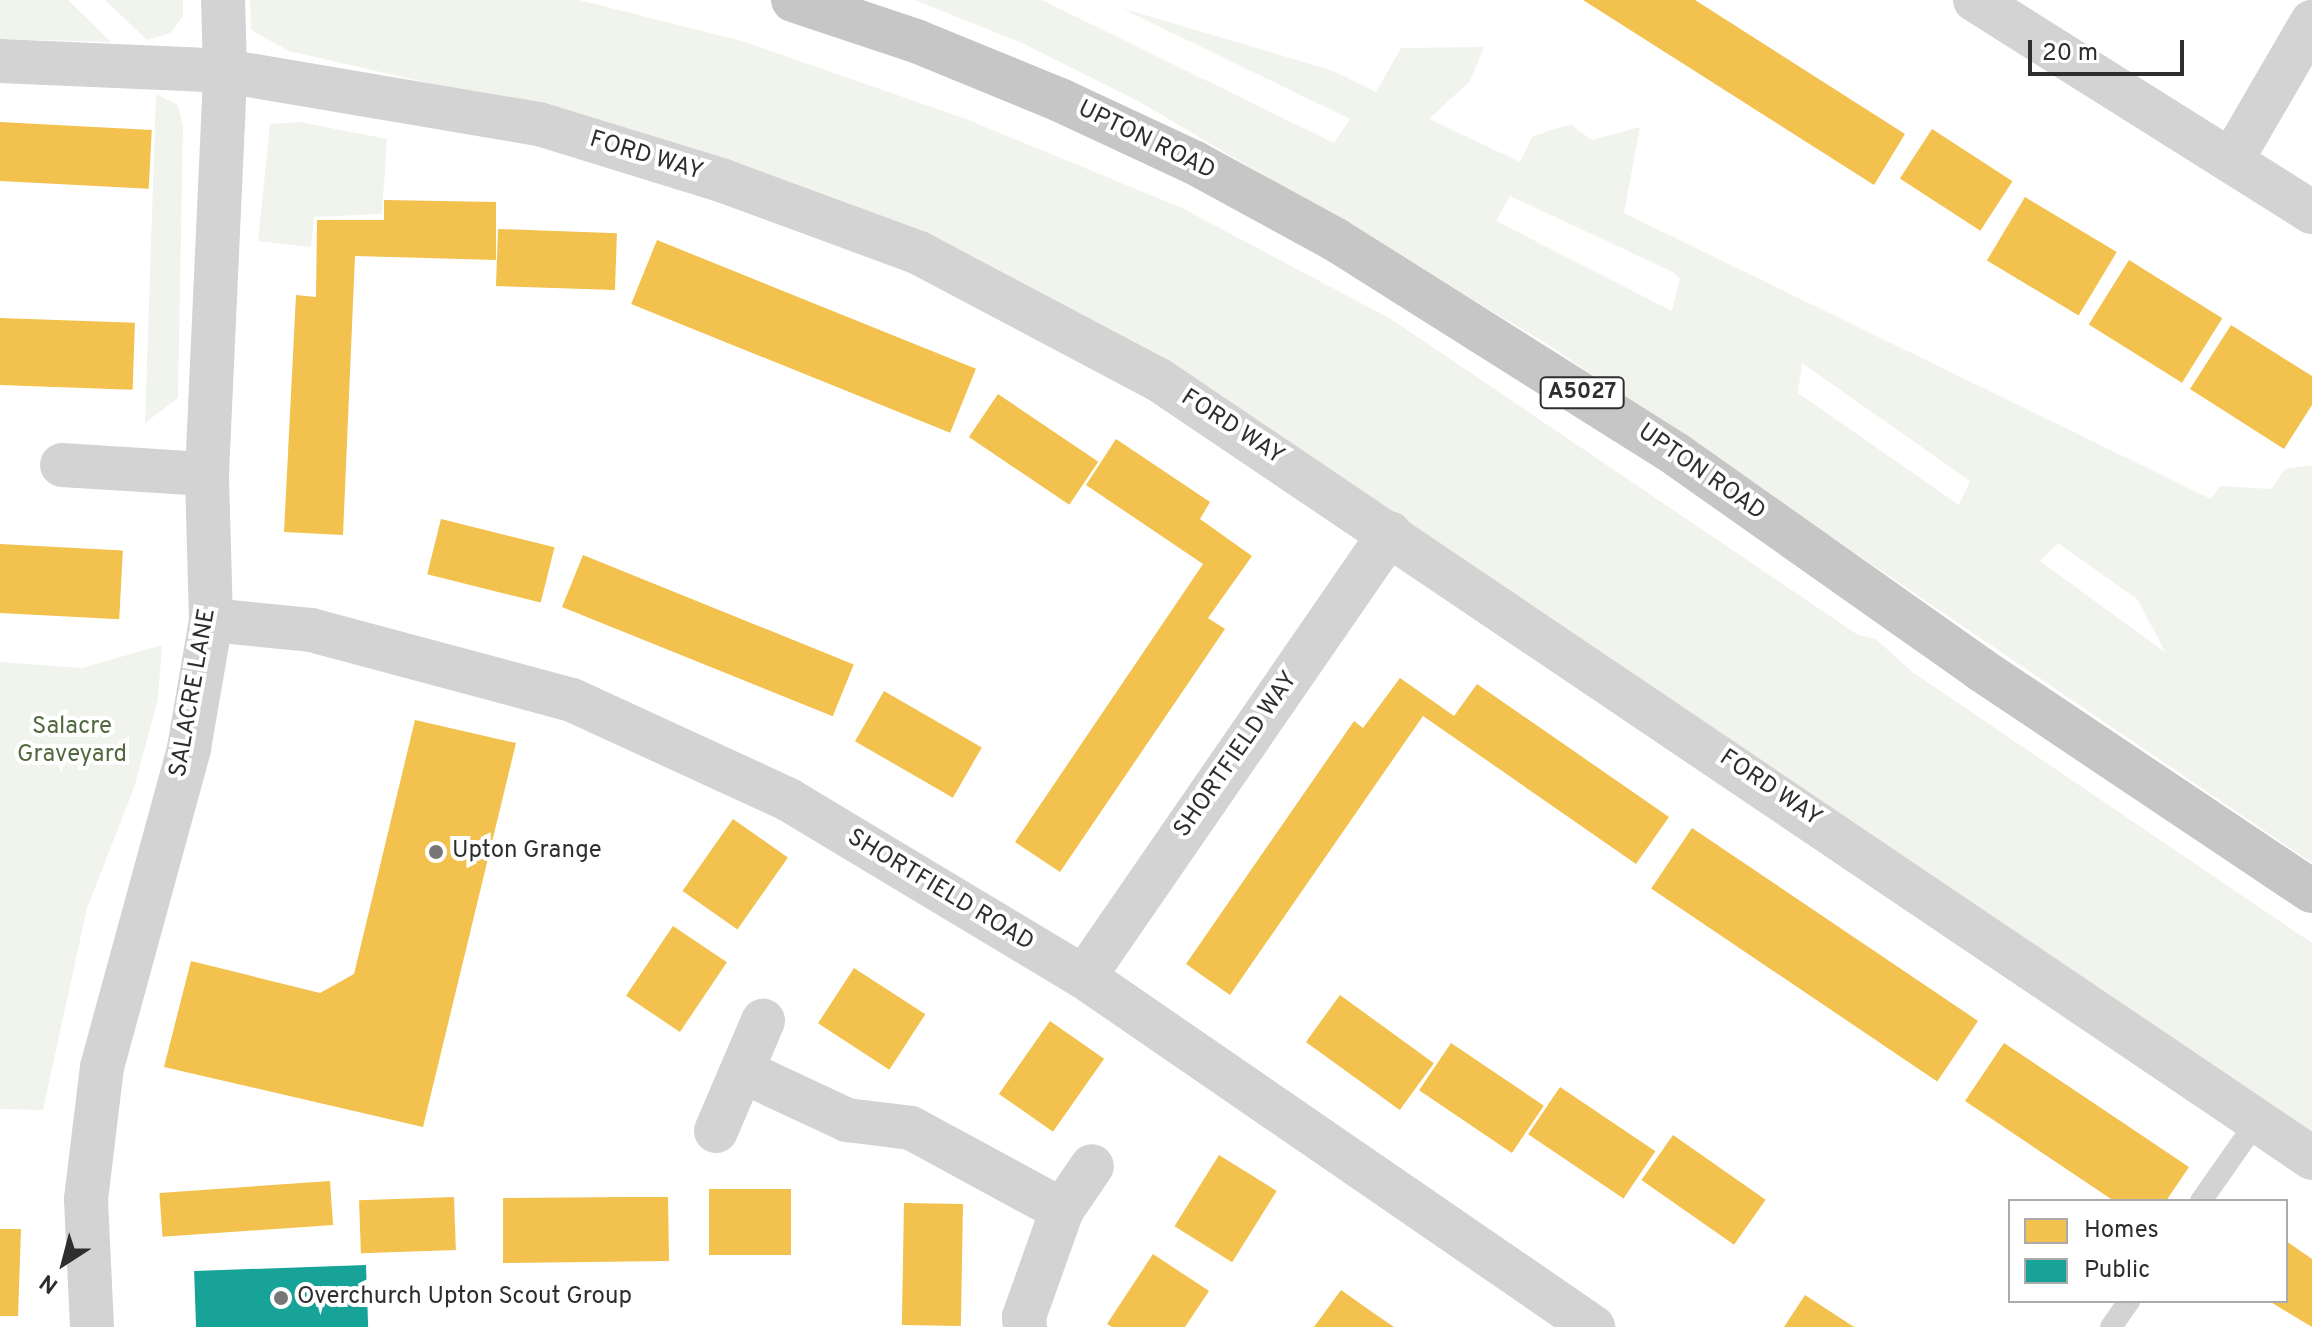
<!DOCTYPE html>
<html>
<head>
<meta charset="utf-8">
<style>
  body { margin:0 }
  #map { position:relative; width:2312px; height:1327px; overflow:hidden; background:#fff; font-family:Overpass,sans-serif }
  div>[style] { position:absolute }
  .green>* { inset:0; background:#f1f4ec }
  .homes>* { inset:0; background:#f2c14e; transform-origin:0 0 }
  .public>* { inset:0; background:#17a398; transform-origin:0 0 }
  .service>* { height:22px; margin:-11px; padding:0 11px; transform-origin:11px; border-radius:11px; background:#d3d3d3 }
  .minor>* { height:44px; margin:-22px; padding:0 22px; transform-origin:22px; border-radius:22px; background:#d3d3d3 }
  .primary>* { height:44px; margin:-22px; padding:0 22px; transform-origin:22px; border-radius:22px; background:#c6c6c6 }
  .dots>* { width:22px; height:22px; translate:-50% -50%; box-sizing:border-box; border:4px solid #fff; border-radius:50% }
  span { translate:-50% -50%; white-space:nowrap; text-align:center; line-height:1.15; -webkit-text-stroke:8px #fff; paint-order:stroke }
  .shield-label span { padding:2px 6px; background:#fff; border:2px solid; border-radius:6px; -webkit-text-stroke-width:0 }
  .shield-label { font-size:22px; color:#2e2e2e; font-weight:700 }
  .street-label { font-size:24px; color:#2e2e2e }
  .park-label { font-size:24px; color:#52683e }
  .poi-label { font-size:24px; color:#2e2e2e }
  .left { translate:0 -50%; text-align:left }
  .legend { position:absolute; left:2008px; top:1199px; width:280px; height:104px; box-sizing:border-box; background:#fff; border:2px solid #ababab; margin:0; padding:10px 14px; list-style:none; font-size:24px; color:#2e2e2e }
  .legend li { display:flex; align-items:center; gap:16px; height:40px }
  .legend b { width:40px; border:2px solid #ababab }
  .north { position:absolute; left:24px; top:1223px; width:80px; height:80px; -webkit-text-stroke:6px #fff; paint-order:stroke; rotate:216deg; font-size:22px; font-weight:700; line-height:32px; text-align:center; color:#2e2e2e }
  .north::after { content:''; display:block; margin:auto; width:28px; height:36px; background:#2e2e2e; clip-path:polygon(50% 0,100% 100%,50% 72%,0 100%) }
  .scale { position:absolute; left:2028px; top:40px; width:156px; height:36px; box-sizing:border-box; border:4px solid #2e2e2e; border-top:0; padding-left:10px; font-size:24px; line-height:28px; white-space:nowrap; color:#2e2e2e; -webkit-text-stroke:6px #fff; paint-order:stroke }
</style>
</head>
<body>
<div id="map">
  <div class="green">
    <div style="clip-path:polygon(0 0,68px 0,111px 42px,0 39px)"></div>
    <div style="clip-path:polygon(105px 0,183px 0,183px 16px,171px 33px,147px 40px)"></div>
    <div style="clip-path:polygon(250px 0,579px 0,742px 41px,966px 119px,1182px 208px,1391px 319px,1858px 635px,1876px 639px,1911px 671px,2312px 943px,2312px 1142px,1208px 397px,585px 119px,289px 51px,251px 30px)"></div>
    <div style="clip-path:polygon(evenodd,915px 0,1042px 0,1334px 143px,1350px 119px,1121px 8px,1331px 70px,1376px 92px,1401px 48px,1484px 47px,1470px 81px,1429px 119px,1520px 162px,1532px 137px,1557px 128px,1571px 125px,1592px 140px,1640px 127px,1624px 213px,2211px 499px,2220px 486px,2271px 489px,2285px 469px,2312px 465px,2312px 863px,1547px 344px,1140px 102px,1024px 44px,915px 0,1510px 196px,1673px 272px,1680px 278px,1672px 311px,1496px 221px,1510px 196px,915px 0,1802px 363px,1970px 481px,1959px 505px,1798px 393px,1802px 363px,915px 0,2058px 543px,2137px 599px,2166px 653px,2040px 561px,2058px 543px)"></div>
    <div style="clip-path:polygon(156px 94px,178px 105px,183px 125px,178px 398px,145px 423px)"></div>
    <div style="clip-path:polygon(300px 122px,387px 139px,382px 214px,314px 217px,311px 247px,258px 241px,270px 124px)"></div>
    <div style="clip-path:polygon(162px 645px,158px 699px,134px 788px,87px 908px,43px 1110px,0 1109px,0 662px,82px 668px)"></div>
  </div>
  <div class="homes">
    <div style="clip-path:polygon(1583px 0,1695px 0,1905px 134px,1874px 185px)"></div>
    <div style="left:0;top:122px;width:152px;height:59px;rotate:3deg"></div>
    <div style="left:1932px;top:129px;width:96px;height:59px;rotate:33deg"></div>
    <div style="left:2025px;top:197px;width:107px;height:74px;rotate:31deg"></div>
    <div style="clip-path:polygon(384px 200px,496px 202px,496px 260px,355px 256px,343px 535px,284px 532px,296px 295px,316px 297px,317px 220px,384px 220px)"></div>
    <div style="left:498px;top:229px;width:119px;height:57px;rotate:2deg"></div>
    <div style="left:657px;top:240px;width:344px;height:69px;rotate:22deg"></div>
    <div style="left:2129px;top:260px;width:110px;height:76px;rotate:32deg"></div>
    <div style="left:0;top:318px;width:135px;height:67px;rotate:2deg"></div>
    <div style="clip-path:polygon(2231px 325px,2312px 376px,2312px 405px,2284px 449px,2190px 389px)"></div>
    <div style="left:998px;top:394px;width:121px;height:52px;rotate:34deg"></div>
    <div style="clip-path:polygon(1116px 439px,1210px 502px,1200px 519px,1252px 556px,1208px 618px,1225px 629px,1060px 872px,1015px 842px,1203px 564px,1086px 485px)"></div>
    <div style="left:441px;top:519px;width:117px;height:57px;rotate:14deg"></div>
    <div style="left:0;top:544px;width:123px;height:69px;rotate:3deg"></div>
    <div style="left:583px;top:555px;width:292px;height:56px;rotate:22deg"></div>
    <div style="clip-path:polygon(1400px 678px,1454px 716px,1477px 684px,1669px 817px,1636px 864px,1423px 716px,1230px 995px,1186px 964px,1354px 721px,1363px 728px)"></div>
    <div style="left:884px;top:691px;width:113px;height:58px;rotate:30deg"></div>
    <div style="clip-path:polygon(415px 720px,516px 743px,423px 1127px,164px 1067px,191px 961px,320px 993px,354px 974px)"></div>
    <div style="left:733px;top:819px;width:67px;height:88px;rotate:35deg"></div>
    <div style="left:1692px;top:828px;width:345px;height:73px;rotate:34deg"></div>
    <div style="left:673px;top:926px;width:65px;height:84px;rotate:34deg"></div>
    <div style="left:854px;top:968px;width:85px;height:66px;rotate:33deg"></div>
    <div style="left:1340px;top:995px;width:116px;height:58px;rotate:36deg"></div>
    <div style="left:1050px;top:1021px;width:66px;height:89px;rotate:35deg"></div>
    <div style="left:1451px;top:1043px;width:112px;height:57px;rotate:34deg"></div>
    <div style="clip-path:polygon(2004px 1043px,2189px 1167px,2166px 1201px,2114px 1201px,1965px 1101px)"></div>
    <div style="left:1560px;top:1087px;width:115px;height:57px;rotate:34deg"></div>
    <div style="left:1673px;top:1135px;width:113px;height:55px;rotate:35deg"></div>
    <div style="left:1219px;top:1155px;width:68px;height:84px;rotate:32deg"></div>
    <div style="left:330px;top:1181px;width:44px;height:171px;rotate:86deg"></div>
    <div style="left:709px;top:1189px;width:82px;height:66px"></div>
    <div style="left:454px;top:1197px;width:53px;height:95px;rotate:88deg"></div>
    <div style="clip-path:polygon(628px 1197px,668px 1197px,669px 1261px,503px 1263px,503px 1198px)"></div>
    <div style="left:904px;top:1203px;width:59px;height:122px;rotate:1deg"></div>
    <div style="clip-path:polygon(0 1229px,21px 1229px,18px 1316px,0 1316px)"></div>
    <div style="clip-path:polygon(2286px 1241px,2312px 1259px,2312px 1327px,2269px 1301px,2286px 1301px)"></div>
    <div style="clip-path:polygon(1153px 1254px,1209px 1291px,1185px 1327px,1112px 1327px,1107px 1324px)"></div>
    <div style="clip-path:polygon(1341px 1290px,1375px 1314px,1394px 1327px,1314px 1327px)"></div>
    <div style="clip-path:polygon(1805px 1295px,1854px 1327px,1784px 1327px)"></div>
  </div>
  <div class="public">
    <div style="left:366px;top:1265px;width:62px;height:172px;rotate:88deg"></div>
  </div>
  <div class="service">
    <div style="left:2201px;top:1201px;width:98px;rotate:-55deg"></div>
    <div style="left:2111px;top:1327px;width:32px;rotate:-55deg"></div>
  </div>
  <div class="minor">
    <div style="left:1975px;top:0;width:398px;rotate:32.2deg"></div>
    <div style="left:0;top:61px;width:225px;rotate:2.5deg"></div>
    <div style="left:225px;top:71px;width:318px;rotate:9.6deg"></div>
    <div style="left:539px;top:124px;width:190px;rotate:17.1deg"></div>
    <div style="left:721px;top:180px;width:211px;rotate:20.2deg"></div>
    <div style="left:919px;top:253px;width:272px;rotate:27.9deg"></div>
    <div style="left:1159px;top:380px;width:1391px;rotate:34.01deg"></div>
    <div style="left:2231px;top:161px;width:161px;rotate:-59.8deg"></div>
    <div style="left:62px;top:465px;width:145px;rotate:3.6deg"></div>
    <div style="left:211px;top:620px;width:100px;rotate:5.7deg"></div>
    <div style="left:311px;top:630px;width:270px;rotate:15deg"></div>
    <div style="left:572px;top:700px;width:239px;rotate:24.7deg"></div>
    <div style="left:789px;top:800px;width:344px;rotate:31deg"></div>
    <div style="left:1084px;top:977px;width:618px;rotate:34.51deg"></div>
    <div style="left:1084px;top:977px;width:539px;rotate:-55.43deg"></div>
    <div style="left:744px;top:1072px;width:114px;rotate:25deg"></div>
    <div style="left:847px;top:1120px;width:64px;rotate:7.1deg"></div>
    <div style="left:911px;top:1128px;width:172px;rotate:28.5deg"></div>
    <div style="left:1062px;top:1210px;width:114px;rotate:109.6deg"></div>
    <div style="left:1024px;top:1317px;width:10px;rotate:84deg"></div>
    <div style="left:716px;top:1131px;width:120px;rotate:-66.9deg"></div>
    <div style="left:1062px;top:1210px;width:53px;rotate:-55.7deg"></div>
    <div style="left:92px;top:1327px;width:128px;rotate:-92.7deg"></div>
    <div style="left:86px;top:1199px;width:133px;rotate:-83.1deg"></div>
    <div style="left:102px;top:1067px;width:331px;rotate:-74.7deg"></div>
    <div style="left:189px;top:748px;width:130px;rotate:-80.2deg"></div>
    <div style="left:211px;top:620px;width:146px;rotate:-91.6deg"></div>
    <div style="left:207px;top:474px;width:403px;rotate:-87.4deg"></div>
    <div style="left:225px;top:71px;width:71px;rotate:-91.6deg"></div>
  </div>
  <div class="primary">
    <div style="left:793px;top:0;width:130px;rotate:18.4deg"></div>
    <div style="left:916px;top:41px;width:156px;rotate:22.3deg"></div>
    <div style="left:1060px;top:100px;width:149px;rotate:25deg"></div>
    <div style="left:1195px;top:163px;width:161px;rotate:28.6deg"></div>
    <div style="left:1336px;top:240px;width:403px;rotate:32.2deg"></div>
    <div style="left:1677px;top:455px;width:371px;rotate:35.2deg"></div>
    <div style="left:1980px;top:669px;width:399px;rotate:33.8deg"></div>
  </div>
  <div class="dots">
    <div style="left:436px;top:852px;background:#777"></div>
    <div style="left:281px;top:1298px;background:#777"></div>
  </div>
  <div class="shield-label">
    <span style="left:1582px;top:393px">A5027</span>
  </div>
  <div class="street-label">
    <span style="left:1146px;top:141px;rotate:26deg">UPTON ROAD</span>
    <span style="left:646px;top:157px;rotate:17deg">FORD WAY</span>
    <span style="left:1232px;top:428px;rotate:33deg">FORD WAY</span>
    <span style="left:1701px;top:473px;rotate:35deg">UPTON ROAD</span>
    <span style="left:194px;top:693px;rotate:-80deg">SALACRE LANE</span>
    <span style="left:1237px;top:755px;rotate:-55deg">SHORTFIELD WAY</span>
    <span style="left:1770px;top:789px;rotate:34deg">FORD WAY</span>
    <span style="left:940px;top:891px;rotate:31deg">SHORTFIELD ROAD</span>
  </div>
  <div class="park-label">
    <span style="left:72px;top:742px">Salacre<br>Graveyard</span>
  </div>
  <div class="poi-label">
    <span class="left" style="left:452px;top:852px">Upton Grange</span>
    <span class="left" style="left:297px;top:1298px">Overchurch Upton Scout Group</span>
  </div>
  <ul class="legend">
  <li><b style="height:22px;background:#f2c14e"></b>Homes</li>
  <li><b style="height:22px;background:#17a398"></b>Public</li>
  </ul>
  <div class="north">N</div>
  <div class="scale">20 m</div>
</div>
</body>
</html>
